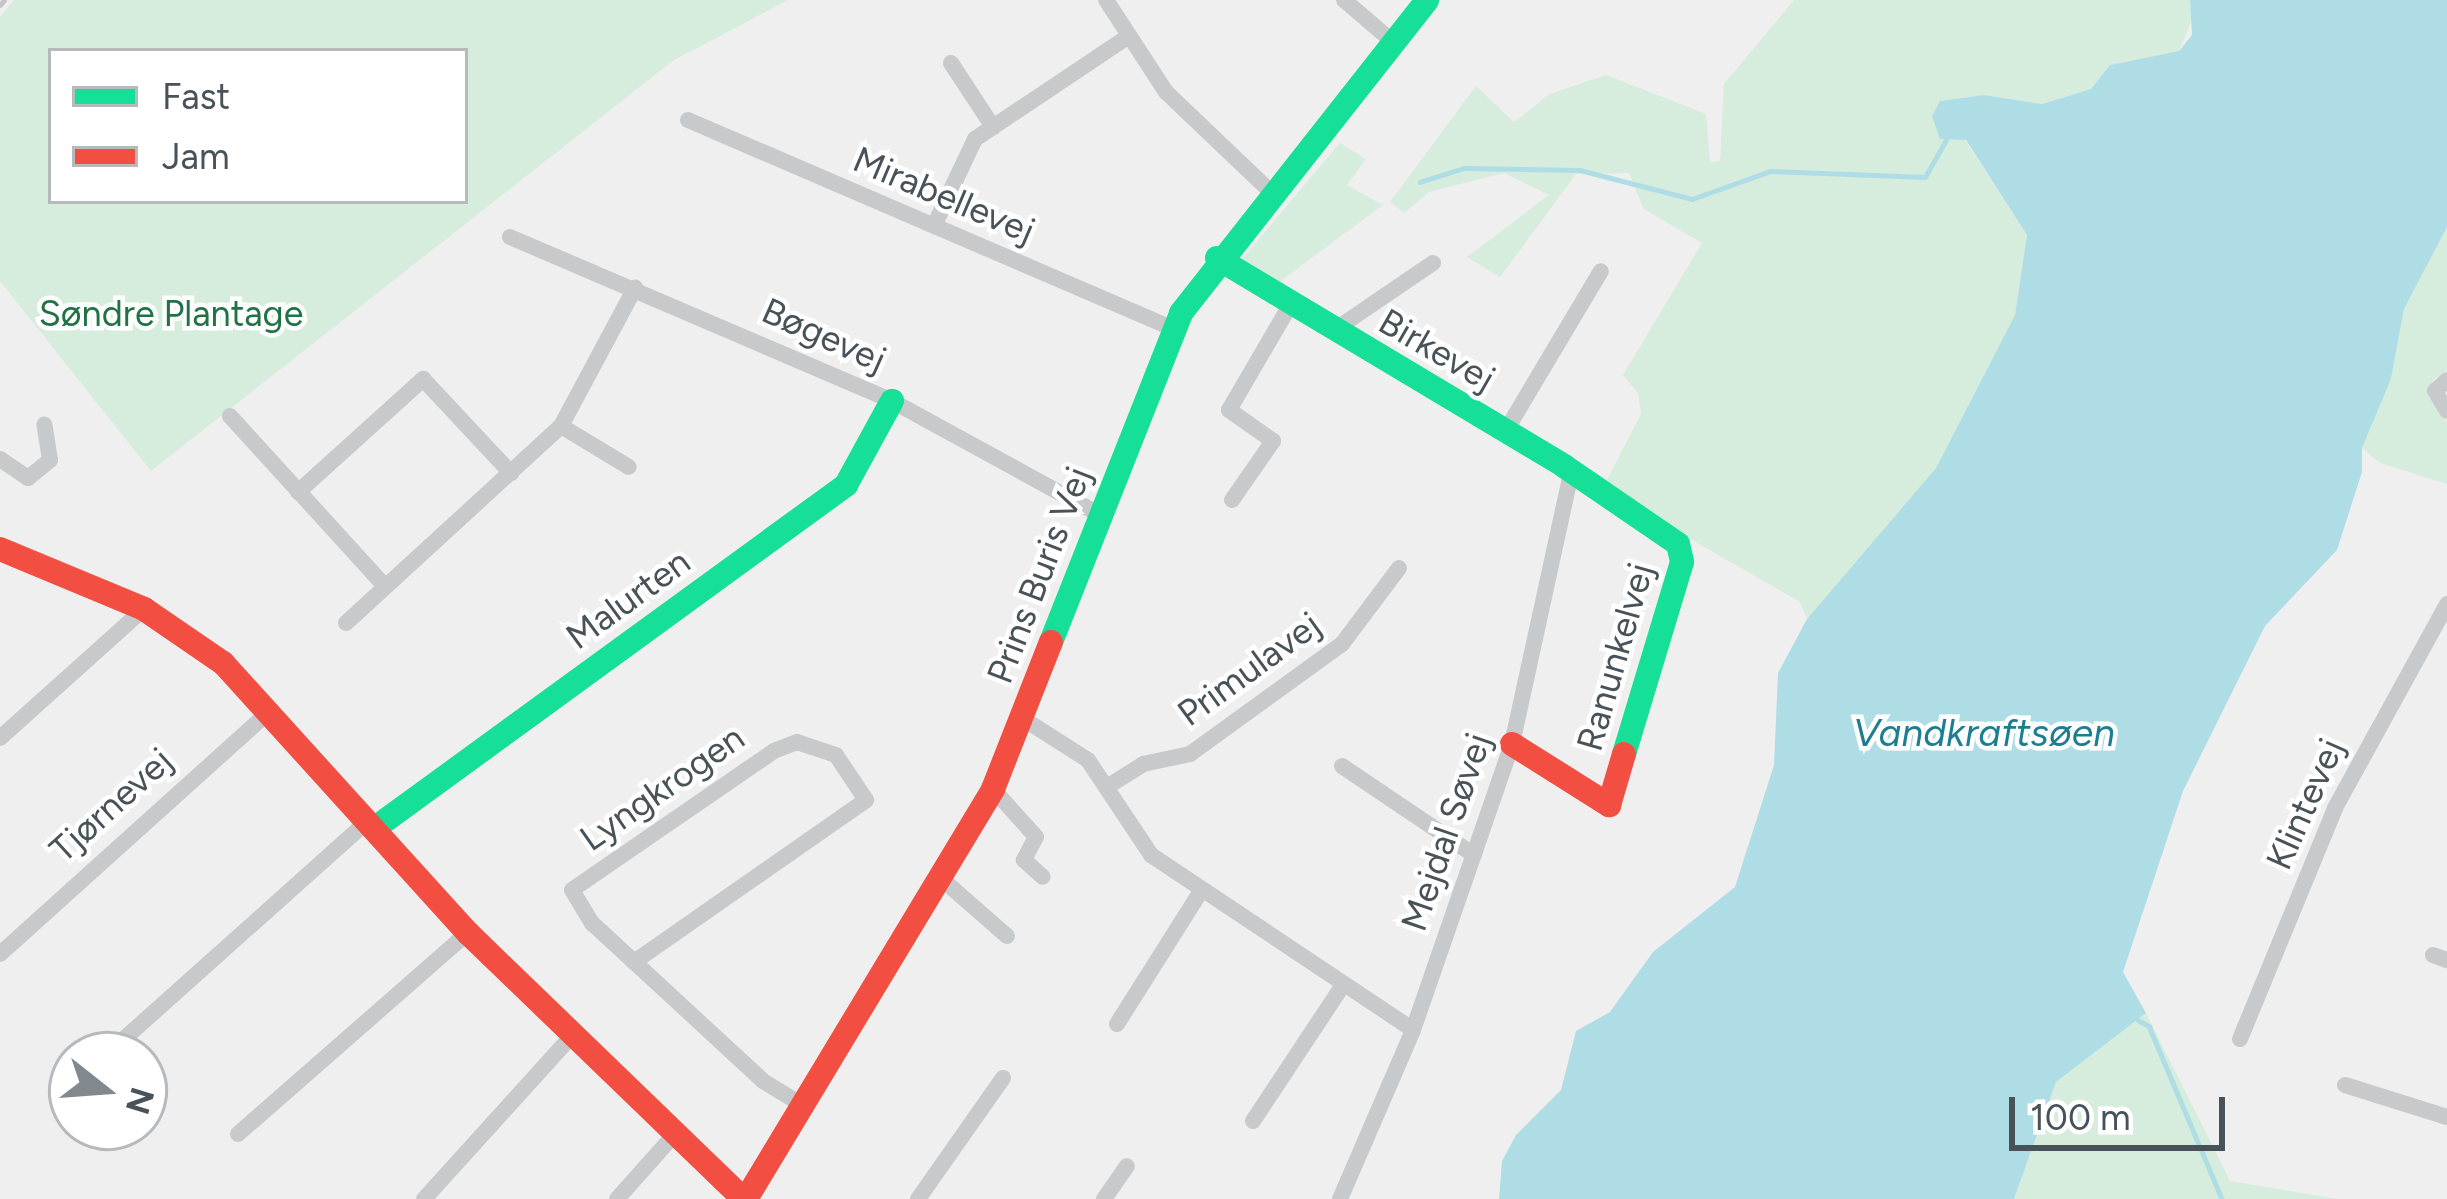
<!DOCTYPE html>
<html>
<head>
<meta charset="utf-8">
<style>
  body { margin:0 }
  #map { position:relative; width:2447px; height:1199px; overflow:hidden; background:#efefef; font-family:Figtree,sans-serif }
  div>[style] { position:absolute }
  .green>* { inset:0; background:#d6ecdd }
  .water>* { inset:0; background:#afdde5 }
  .stream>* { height:4.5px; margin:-2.25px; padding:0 2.25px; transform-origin:2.25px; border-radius:2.25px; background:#afdde5 }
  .street>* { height:16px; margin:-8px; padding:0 8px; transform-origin:8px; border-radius:8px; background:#c7c9ca }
  .fast>* { height:24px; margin:-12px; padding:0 12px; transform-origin:12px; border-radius:12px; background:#16e098 }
  .jam>* { height:24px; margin:-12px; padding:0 12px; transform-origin:12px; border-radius:12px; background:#f24e42 }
  .rail>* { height:4.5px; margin:-2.25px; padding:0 2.25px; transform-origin:2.25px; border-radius:2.25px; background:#c3c4c5 }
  span { translate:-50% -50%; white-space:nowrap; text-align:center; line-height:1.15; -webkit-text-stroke:9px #fff; paint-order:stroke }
  .street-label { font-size:36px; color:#485259 }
  .park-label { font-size:36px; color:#217245 }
  .water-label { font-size:39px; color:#1b7f91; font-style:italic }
  .legend { position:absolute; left:48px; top:48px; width:420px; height:156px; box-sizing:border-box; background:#fff; border:3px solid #b6babd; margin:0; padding:15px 21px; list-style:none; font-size:36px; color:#485259 }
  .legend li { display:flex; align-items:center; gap:24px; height:60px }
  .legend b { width:60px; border:3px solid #b6babd }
  .north { position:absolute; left:48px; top:1031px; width:120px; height:120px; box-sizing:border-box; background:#fff; border:3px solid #b6babd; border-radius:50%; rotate:107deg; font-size:33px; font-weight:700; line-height:48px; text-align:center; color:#485259 }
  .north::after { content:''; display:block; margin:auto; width:42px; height:54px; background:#82898e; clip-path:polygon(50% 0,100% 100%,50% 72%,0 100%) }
  .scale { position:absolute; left:2009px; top:1097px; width:216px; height:54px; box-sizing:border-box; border:6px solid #485259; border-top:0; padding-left:15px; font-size:36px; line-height:42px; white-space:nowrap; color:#485259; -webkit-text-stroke:9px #fff; paint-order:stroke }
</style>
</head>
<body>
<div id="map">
  <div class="green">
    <div style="clip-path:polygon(evenodd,14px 0,788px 0,674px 60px,151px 471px,0 281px,0 17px,14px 0,51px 51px,465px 51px,465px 201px,51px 201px,51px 51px)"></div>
    <div style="clip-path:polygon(1794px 0,2190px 0,2196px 10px,2179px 51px,2110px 65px,2091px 89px,2042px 104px,1984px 95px,1940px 101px,1936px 111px,1965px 140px,2027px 235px,2015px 315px,1936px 468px,1807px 619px,1800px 602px,1637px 508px,1584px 466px,1607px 480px,1641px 414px,1638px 393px,1623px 375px,1702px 243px,1644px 209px,1629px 173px,1576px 174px,1500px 277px,1467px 257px,1549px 195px,1504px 173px,1429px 192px,1404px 213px,1390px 202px,1476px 86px,1514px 122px,1550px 94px,1606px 75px,1706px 114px,1710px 162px,1720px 161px,1724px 84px)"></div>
    <div style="clip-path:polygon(1340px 143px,1366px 159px,1347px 185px,1383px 205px,1275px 285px,1242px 259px)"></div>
    <div style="clip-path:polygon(2447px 227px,2447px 370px,2433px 380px,2429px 397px,2447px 422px,2447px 484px,2380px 463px,2362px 448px,2391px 379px,2404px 309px)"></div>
    <div style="clip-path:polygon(2146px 1013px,2230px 1181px,2337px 1199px,2014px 1199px,2056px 1082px)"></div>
  </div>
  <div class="water">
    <div style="clip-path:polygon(2190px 0,2447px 0,2447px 227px,2404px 309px,2391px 379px,2362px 448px,2362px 472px,2337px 550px,2265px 626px,2183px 791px,2123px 972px,2146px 1013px,2056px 1082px,2014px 1199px,1499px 1199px,1502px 1161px,1516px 1135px,1561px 1090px,1576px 1031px,1610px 1012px,1653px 952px,1735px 887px,1774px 765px,1778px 673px,1807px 619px,1936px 468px,2015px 315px,2027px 235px,1966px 140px,1940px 139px,1932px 116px,1940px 101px,1984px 95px,2042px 104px,2091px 89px,2110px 65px,2179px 51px,2192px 35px)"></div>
  </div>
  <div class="stream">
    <div style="left:1420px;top:182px;width:46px;rotate:-17.7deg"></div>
    <div style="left:1464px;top:168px;width:116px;rotate:1deg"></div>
    <div style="left:1580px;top:170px;width:116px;rotate:14.5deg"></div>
    <div style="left:1692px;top:199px;width:83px;rotate:-19.7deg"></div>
    <div style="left:1770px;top:171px;width:155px;rotate:2.2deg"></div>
    <div style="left:1925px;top:177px;width:43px;rotate:-60.4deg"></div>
    <div style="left:2138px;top:1020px;width:13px;rotate:29deg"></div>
    <div style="left:2149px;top:1026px;width:188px;rotate:67.1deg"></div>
  </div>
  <div class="street">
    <div style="left:1106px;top:0;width:110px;rotate:56.9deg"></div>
    <div style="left:1166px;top:92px;width:145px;rotate:43.6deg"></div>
    <div style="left:1344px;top:0;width:65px;rotate:40.6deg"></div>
    <div style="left:951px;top:63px;width:77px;rotate:56.7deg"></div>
    <div style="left:688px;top:120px;width:529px;rotate:23.27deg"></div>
    <div style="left:934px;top:226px;width:96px;rotate:-64.8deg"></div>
    <div style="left:975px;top:139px;width:185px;rotate:-33.8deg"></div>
    <div style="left:510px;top:237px;width:416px;rotate:23.2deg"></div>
    <div style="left:892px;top:401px;width:237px;rotate:28.7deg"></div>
    <div style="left:1333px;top:331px;width:121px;rotate:-34.2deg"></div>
    <div style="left:2447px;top:380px;width:16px;rotate:137deg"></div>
    <div style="left:2435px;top:391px;width:23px;rotate:59deg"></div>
    <div style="left:230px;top:416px;width:227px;rotate:47.7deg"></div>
    <div style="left:561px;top:426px;width:79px;rotate:31.1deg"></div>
    <div style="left:1505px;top:432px;width:187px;rotate:-59.2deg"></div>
    <div style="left:0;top:459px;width:34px;rotate:34deg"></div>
    <div style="left:28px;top:478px;width:28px;rotate:-39deg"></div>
    <div style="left:50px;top:460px;width:36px;rotate:-99deg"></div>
    <div style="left:298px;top:492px;width:169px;rotate:-42.1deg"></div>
    <div style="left:423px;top:379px;width:129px;rotate:46.9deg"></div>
    <div style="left:1232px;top:500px;width:72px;rotate:-55.2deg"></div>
    <div style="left:1273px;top:441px;width:54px;rotate:-144.8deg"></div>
    <div style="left:1229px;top:410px;width:119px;rotate:-59.8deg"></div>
    <div style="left:346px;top:623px;width:292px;rotate:-42.5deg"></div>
    <div style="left:561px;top:426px;width:157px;rotate:-61.8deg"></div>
    <div style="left:1022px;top:718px;width:78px;rotate:32.5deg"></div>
    <div style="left:1088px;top:760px;width:114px;rotate:56.4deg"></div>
    <div style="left:1151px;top:855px;width:315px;rotate:33.7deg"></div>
    <div style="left:0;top:738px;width:193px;rotate:-41.9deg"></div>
    <div style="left:1342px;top:766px;width:159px;rotate:34deg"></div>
    <div style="left:1110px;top:785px;width:39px;rotate:-32deg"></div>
    <div style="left:1143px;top:764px;width:48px;rotate:-12deg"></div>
    <div style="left:1190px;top:754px;width:188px;rotate:-35.9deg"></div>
    <div style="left:1342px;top:644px;width:95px;rotate:-53.1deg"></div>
    <div style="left:993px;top:789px;width:64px;rotate:48.1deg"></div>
    <div style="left:1036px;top:837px;width:26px;rotate:118deg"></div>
    <div style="left:1024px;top:860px;width:25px;rotate:42deg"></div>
    <div style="left:943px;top:880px;width:85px;rotate:41.2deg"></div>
    <div style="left:0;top:954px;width:365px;rotate:-42deg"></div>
    <div style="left:2433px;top:955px;width:15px;rotate:20deg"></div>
    <div style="left:634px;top:962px;width:283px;rotate:-34.9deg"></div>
    <div style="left:866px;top:800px;width:54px;rotate:-123.7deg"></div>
    <div style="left:836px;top:755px;width:41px;rotate:-161.6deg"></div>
    <div style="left:797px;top:742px;width:25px;rotate:159deg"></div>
    <div style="left:774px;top:751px;width:245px;rotate:145.5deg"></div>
    <div style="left:572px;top:890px;width:39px;rotate:59deg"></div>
    <div style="left:592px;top:923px;width:233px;rotate:42.7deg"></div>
    <div style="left:763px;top:1081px;width:48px;rotate:31.4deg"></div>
    <div style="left:1117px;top:1024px;width:157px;rotate:-57.7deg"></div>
    <div style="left:2240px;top:1039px;width:250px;rotate:-67.6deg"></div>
    <div style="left:2335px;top:808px;width:233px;rotate:-61.2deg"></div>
    <div style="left:106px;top:1055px;width:351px;rotate:-41.8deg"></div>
    <div style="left:2345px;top:1085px;width:107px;rotate:17.4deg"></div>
    <div style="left:1253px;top:1121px;width:163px;rotate:-56.5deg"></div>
    <div style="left:238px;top:1134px;width:305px;rotate:-41.2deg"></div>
    <div style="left:424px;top:1199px;width:217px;rotate:-47.8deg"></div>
    <div style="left:617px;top:1199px;width:86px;rotate:-48.3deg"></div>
    <div style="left:918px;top:1199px;width:148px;rotate:-54.9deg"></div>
    <div style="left:1104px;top:1199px;width:40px;rotate:-55.1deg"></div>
    <div style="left:1340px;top:1199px;width:184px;rotate:-66.6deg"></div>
    <div style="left:1413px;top:1030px;width:303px;rotate:-70.9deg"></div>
    <div style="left:1512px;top:744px;width:277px;rotate:-77.7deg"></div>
  </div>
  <div class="fast">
    <div style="left:1217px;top:258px;width:405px;rotate:30.9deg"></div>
    <div style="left:1564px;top:466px;width:138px;rotate:34.4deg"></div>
    <div style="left:1678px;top:544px;width:18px;rotate:77deg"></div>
    <div style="left:1682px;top:562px;width:201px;rotate:106.8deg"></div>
    <div style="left:1051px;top:642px;width:354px;rotate:-68.4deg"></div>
    <div style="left:1181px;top:313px;width:398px;rotate:-51.8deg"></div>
    <div style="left:375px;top:828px;width:583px;rotate:-36.06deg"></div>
    <div style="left:846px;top:485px;width:96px;rotate:-61.3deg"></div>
  </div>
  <div class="jam">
    <div style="left:0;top:549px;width:156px;rotate:22.6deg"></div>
    <div style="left:144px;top:609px;width:96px;rotate:34.4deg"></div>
    <div style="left:223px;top:663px;width:365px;rotate:47.8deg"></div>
    <div style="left:468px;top:933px;width:383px;rotate:44deg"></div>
    <div style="left:1512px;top:744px;width:115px;rotate:32.2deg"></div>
    <div style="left:1609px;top:805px;width:53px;rotate:-73.6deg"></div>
    <div style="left:746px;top:1199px;width:479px;rotate:-58.9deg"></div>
    <div style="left:993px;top:789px;width:158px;rotate:-68.5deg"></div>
  </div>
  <div class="rail">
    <div style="left:0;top:5px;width:6px;rotate:-51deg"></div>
  </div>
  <div class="street-label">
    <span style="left:944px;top:195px;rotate:23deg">Mirabellevej</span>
    <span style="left:824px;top:335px;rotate:24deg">Bøgevej</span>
    <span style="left:1437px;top:350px;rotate:30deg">Birkevej</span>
    <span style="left:1039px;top:575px;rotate:-69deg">Prins Buris Vej</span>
    <span style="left:628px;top:599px;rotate:-36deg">Malurten</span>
    <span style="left:1615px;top:657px;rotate:-74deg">Ranunkelvej</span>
    <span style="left:1249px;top:669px;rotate:-36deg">Primulavej</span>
    <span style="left:662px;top:788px;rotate:-35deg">Lyngkrogen</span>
    <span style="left:2305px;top:804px;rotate:-66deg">Klintevej</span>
    <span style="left:111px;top:805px;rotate:-42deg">Tjørnevej</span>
    <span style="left:1446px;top:832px;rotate:-71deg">Mejdal Søvej</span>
  </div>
  <div class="park-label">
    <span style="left:171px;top:314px">Søndre Plantage</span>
  </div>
  <div class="water-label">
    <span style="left:1984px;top:733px">Vandkraftsøen</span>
  </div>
  <ul class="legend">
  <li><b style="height:15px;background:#16e098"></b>Fast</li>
  <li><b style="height:15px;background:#f24e42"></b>Jam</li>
  </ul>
  <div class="north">N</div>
  <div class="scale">100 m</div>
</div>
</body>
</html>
